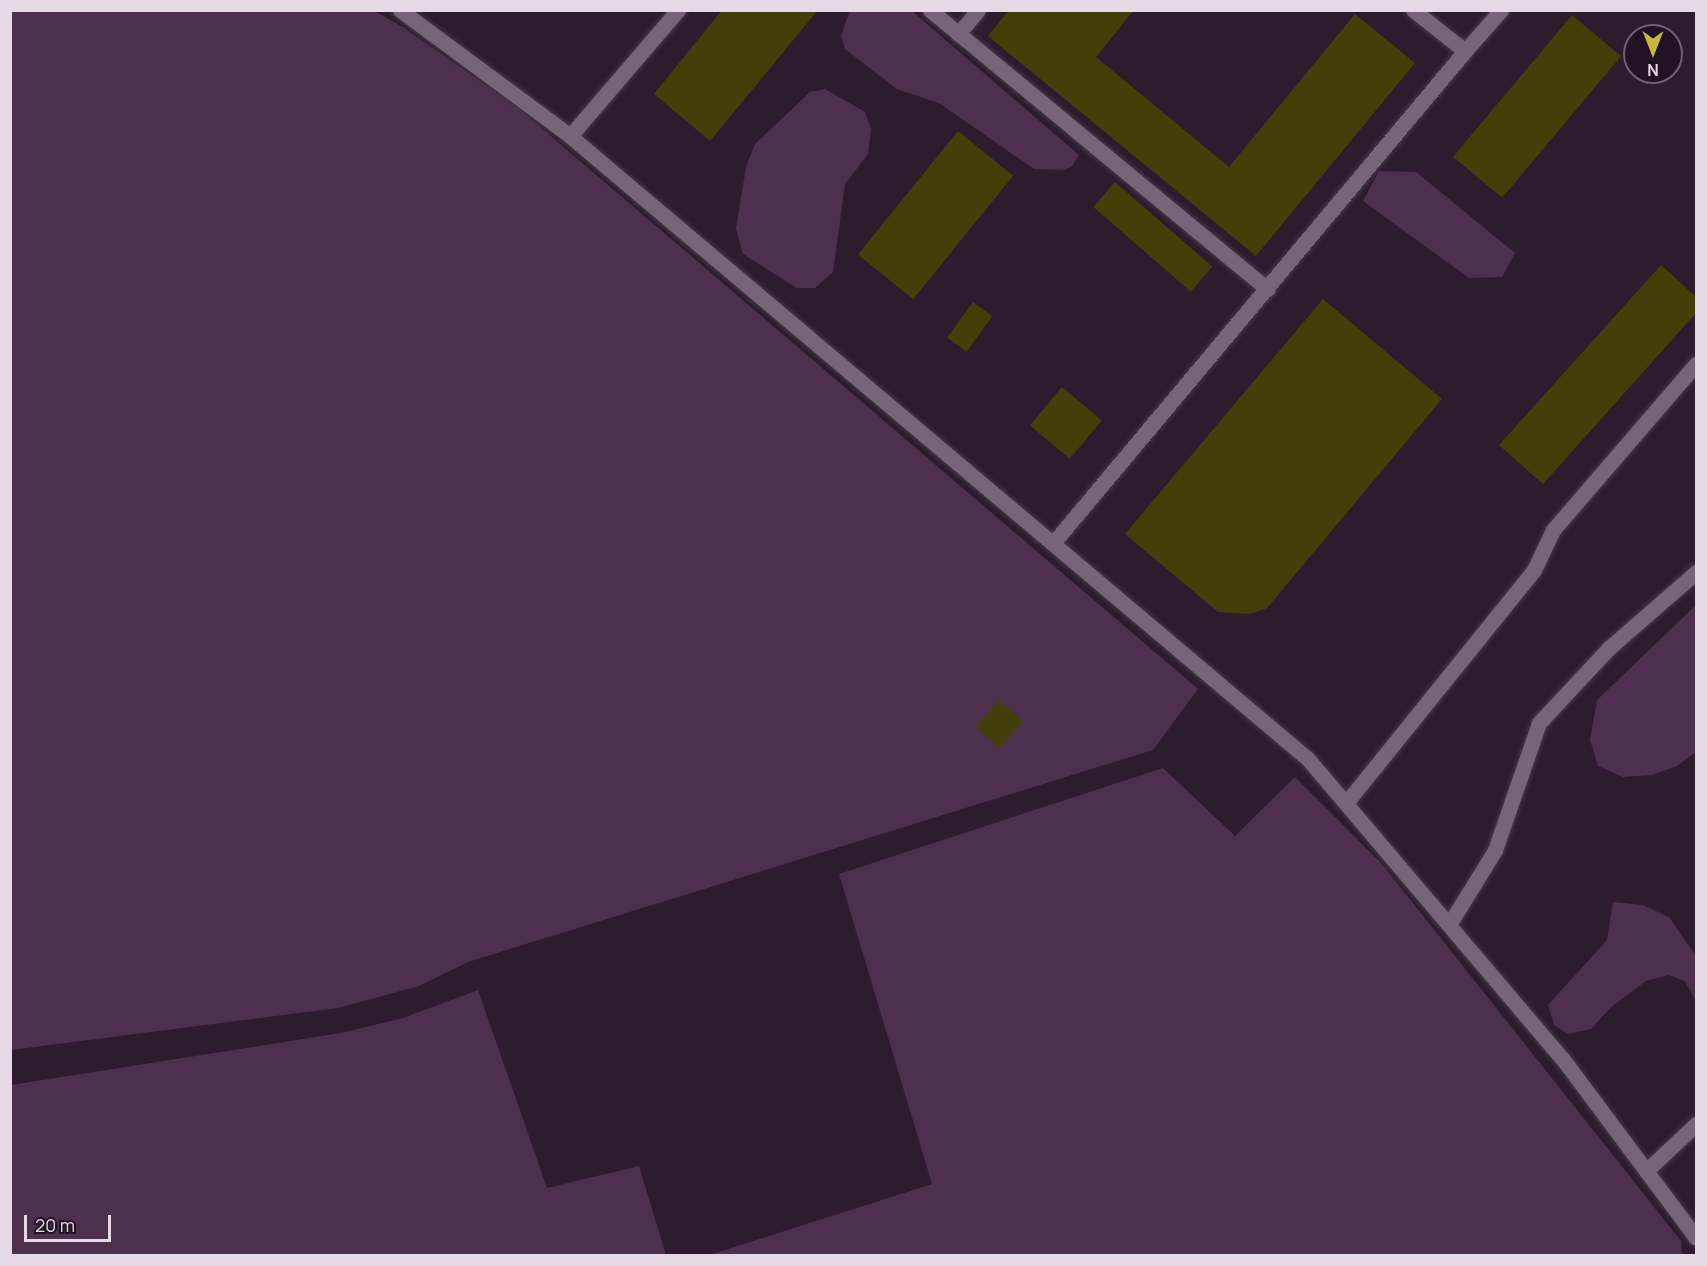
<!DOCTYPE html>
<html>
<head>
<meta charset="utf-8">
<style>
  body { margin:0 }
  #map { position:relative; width:1707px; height:1266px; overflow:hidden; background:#2c1c2d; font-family:Manrope,sans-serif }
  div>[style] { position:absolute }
  .green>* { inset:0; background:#4d304e }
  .building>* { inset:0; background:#443f09; transform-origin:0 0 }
  .roads { filter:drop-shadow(0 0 2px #463947) drop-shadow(0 0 2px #463947) }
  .lane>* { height:15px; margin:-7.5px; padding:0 7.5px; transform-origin:7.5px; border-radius:7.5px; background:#776478 }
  span { translate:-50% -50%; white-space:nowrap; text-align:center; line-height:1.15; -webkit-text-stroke:4.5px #221223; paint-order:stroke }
  .frame { position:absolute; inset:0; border:12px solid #e4d9e5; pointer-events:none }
  .north { position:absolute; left:1623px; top:24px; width:60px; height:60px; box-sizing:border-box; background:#221223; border:2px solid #706271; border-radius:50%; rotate:180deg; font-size:16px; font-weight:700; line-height:24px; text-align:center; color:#e4d9e5 }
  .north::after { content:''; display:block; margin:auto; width:21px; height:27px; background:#c8bb3b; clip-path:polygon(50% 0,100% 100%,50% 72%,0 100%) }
  .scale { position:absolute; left:24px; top:1215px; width:87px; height:27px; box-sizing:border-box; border:3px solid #e4d9e5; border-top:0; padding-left:8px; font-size:18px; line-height:21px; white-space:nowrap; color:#e4d9e5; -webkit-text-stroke:4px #221223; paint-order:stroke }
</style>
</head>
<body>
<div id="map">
  <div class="green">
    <div style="clip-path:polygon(372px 10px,403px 27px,518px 108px,1198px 689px,1153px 750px,468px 962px,419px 986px,338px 1008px,11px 1050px,10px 11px)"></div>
    <div style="clip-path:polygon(850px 10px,912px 11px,1079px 155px,1072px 166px,1065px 170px,1034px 169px,939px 103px,897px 89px,845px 49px,841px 36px)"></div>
    <div style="clip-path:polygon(825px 89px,865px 112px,871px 129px,868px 154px,845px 184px,833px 272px,815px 288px,797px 288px,743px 254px,736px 229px,746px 167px,755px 144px,810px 92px)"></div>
    <div style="clip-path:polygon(1379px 171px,1416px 172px,1515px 253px,1502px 277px,1469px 278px,1363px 201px)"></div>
    <div style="clip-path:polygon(1696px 605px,1696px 752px,1677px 766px,1652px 775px,1623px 777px,1598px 766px,1590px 740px,1597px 700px)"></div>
    <div style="clip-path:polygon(1163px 768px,1235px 836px,1295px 777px,1382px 864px,1681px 1241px,1682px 1255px,709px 1255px,932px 1184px,839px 874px)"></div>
    <div style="clip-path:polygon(1613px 902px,1643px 905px,1669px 917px,1696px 956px,1696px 1002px,1685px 981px,1669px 975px,1646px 981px,1611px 1007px,1591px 1029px,1568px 1034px,1554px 1025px,1548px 1005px,1607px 940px)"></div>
    <div style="clip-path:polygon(478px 990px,547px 1188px,639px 1166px,666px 1255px,11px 1255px,11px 1085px,341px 1033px,403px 1018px)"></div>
  </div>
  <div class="building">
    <div style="clip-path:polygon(722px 10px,818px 10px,710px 141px,654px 94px)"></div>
    <div style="clip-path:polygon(1009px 10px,1134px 10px,1096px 57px,1229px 167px,1355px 14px,1415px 63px,1256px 256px,988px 36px)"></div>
    <div style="left:1572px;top:15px;width:64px;height:185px;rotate:40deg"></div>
    <div style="left:958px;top:131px;width:71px;height:159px;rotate:39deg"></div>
    <div style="left:1115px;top:182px;width:129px;height:33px;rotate:41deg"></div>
    <div style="clip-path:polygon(1661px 265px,1696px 297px,1696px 313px,1543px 484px,1499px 445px)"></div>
    <div style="clip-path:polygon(1323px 299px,1442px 399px,1267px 608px,1250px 614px,1218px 612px,1125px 534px)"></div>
    <div style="left:973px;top:302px;width:24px;height:44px;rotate:36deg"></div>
    <div style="left:1062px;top:387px;width:52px;height:50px;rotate:40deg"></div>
    <div style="left:999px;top:700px;width:32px;height:36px;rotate:41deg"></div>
  </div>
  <div class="roads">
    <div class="lane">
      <div style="left:400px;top:10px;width:212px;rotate:36.5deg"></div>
      <div style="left:570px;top:136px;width:966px;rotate:40.17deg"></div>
      <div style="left:1308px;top:759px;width:392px;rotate:49.7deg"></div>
      <div style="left:1562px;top:1058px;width:224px;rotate:53.3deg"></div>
      <div style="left:930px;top:10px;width:438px;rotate:39.6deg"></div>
      <div style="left:958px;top:34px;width:31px;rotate:-50deg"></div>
      <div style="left:1465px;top:51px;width:55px;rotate:-48.7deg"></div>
      <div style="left:570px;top:136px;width:166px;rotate:-49.4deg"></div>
      <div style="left:1054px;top:542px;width:640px;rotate:-50.07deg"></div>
      <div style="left:1465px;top:51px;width:66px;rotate:-141.7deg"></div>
      <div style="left:1346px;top:803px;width:299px;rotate:-51.1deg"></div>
      <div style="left:1534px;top:570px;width:44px;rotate:-64.6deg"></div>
      <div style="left:1553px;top:530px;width:219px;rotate:-49.3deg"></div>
      <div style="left:1450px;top:923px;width:86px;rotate:-58.3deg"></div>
      <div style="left:1495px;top:850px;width:134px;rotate:-70.9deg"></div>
      <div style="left:1539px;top:723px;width:103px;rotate:-47deg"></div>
      <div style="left:1609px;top:648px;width:116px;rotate:-41.1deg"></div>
      <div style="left:1646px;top:1171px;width:69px;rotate:-43.2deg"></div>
    </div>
  </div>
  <div class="frame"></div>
  <div class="north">N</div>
  <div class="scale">20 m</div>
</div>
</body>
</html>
